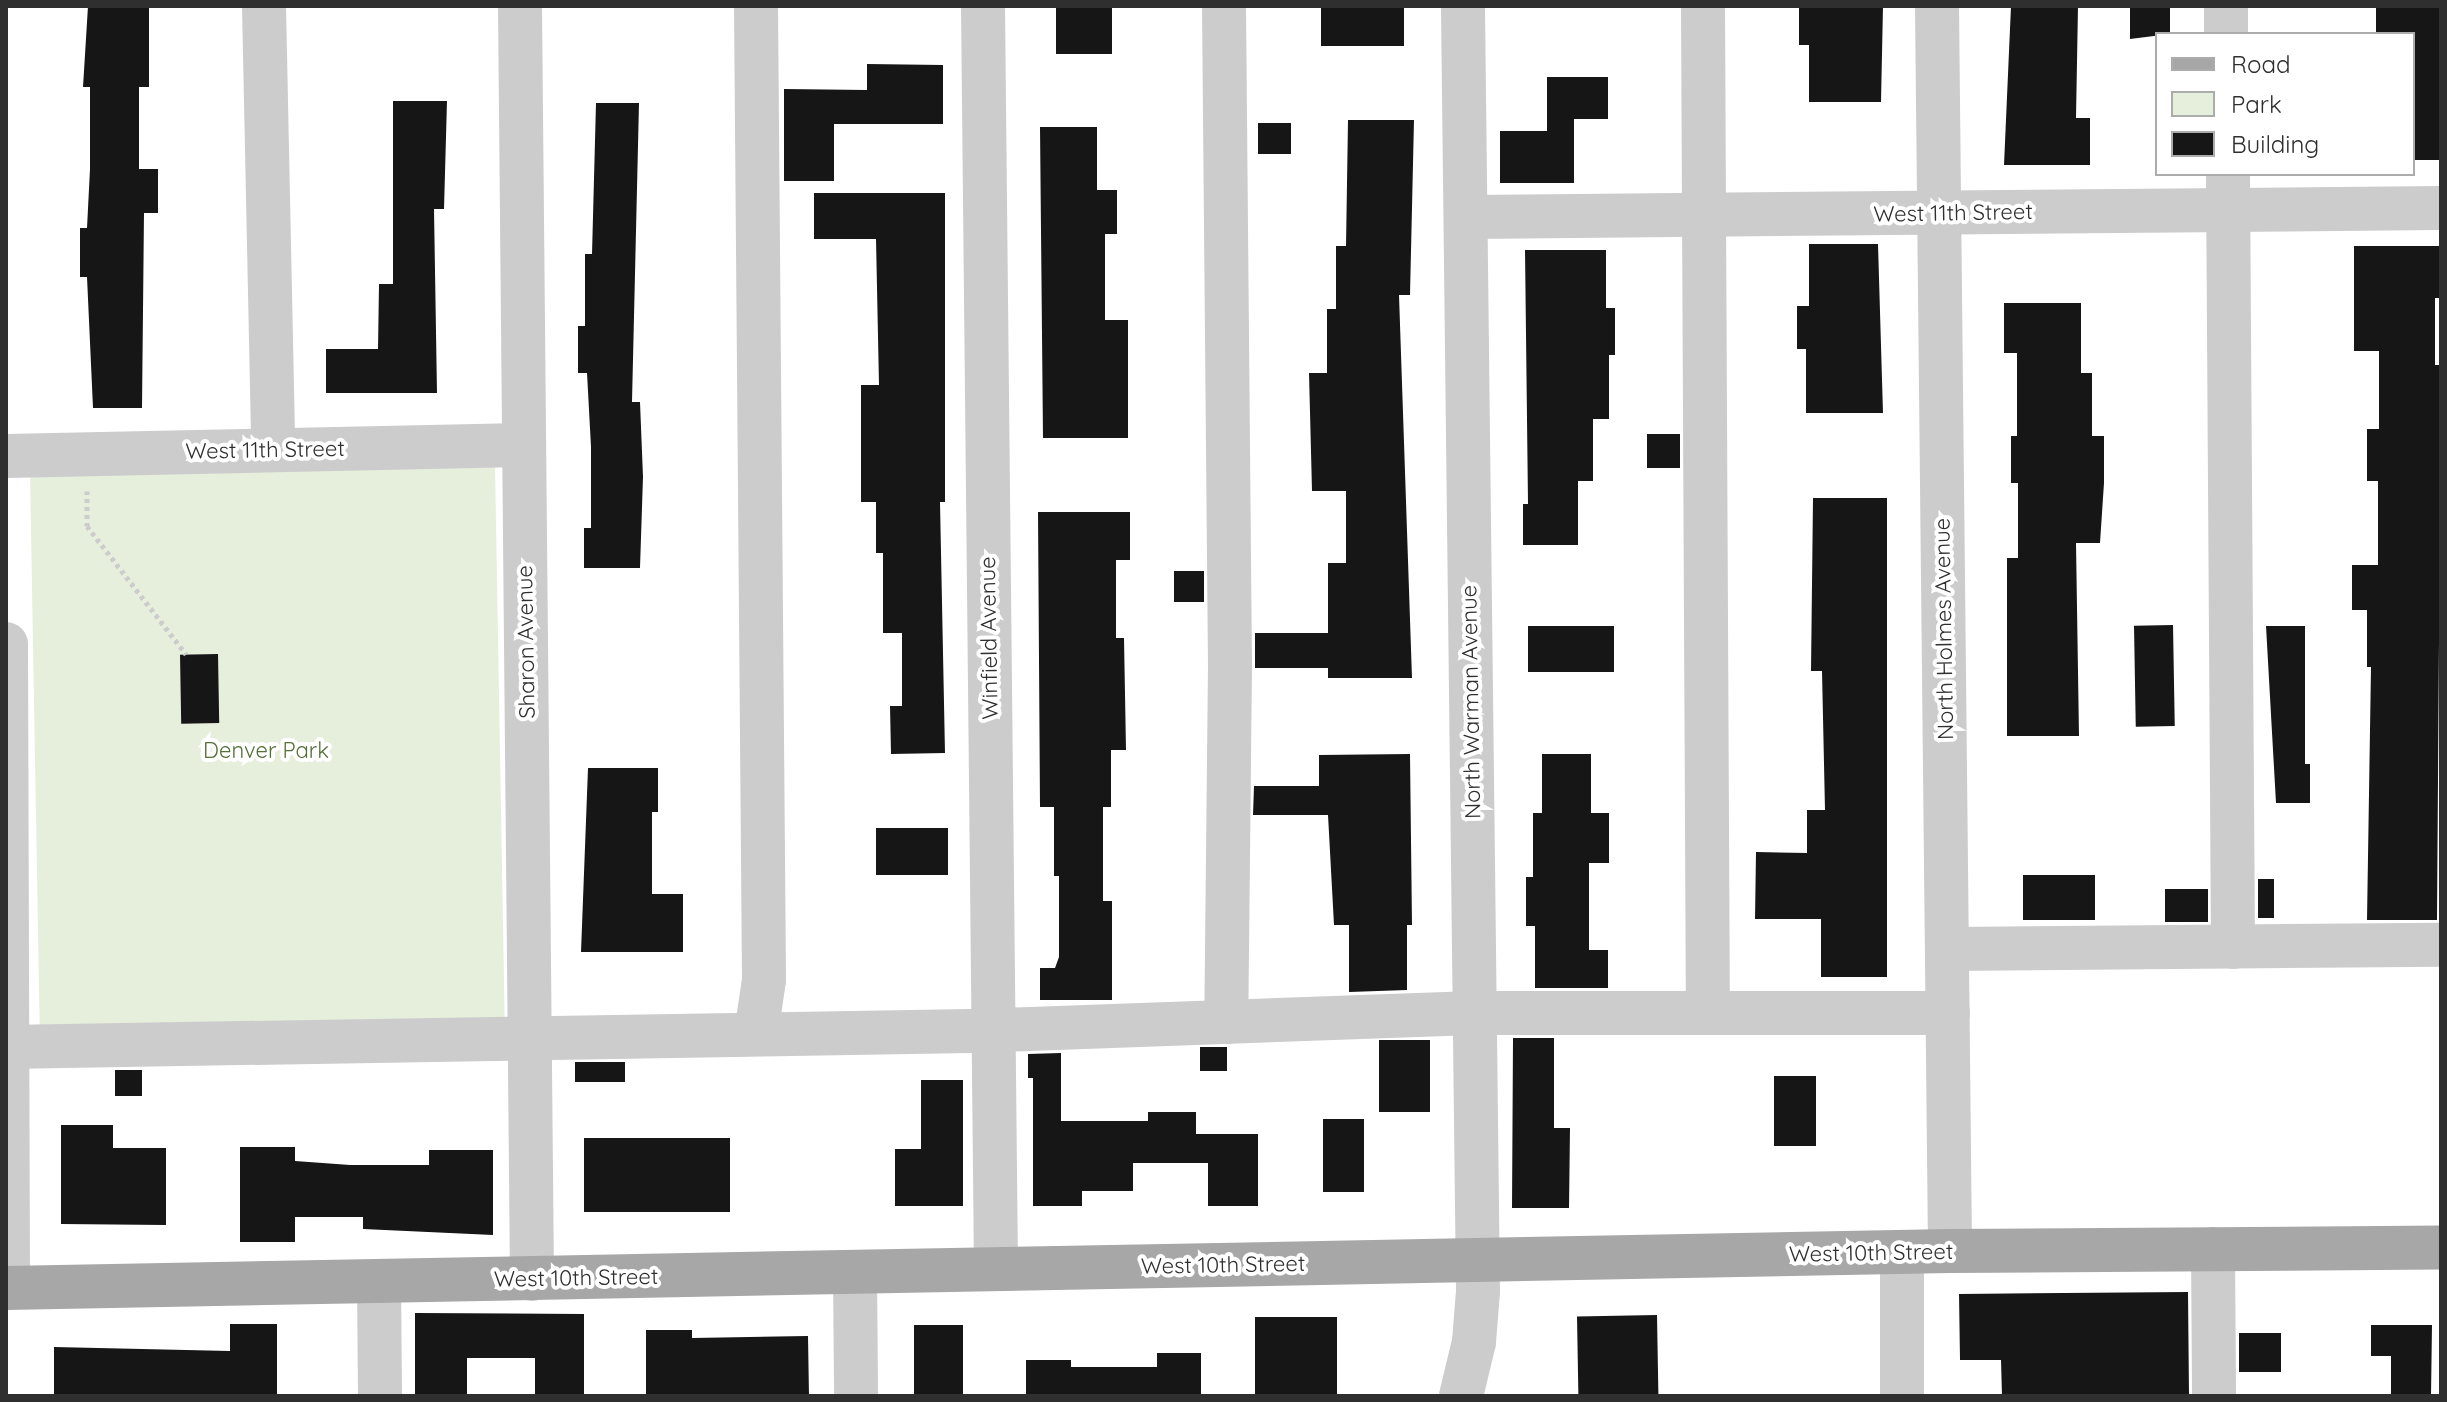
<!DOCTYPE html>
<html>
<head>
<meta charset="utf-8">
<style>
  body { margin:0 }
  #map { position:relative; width:2447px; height:1402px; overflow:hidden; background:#fff; font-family:Quicksand,sans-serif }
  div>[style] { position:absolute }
  .green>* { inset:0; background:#e6eedc; transform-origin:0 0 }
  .building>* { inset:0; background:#161616; transform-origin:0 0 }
  .path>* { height:5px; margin-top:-2.5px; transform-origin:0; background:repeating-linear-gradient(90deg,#ccc 0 4px,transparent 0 8px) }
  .minor>* { height:44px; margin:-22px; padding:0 22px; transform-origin:22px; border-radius:22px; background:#ccc }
  .major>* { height:44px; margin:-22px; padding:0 22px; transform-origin:22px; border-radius:22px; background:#a7a7a7 }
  span { translate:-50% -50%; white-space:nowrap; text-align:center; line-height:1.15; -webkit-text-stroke:8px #fff; paint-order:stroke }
  .street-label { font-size:22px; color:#2f2f2f }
  .park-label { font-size:22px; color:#556f38 }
  .frame { position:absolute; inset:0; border:8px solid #2f2f2f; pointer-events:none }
  .legend { position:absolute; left:2155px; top:32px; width:260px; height:144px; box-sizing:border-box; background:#fff; border:2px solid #acacac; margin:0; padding:10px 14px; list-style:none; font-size:24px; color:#2f2f2f }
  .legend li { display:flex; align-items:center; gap:16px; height:40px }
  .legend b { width:40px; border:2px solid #acacac }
</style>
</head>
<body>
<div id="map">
  <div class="green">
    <div style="left:495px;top:467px;width:561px;height:465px;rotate:89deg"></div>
  </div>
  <div class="building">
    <div style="clip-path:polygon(88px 6px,149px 6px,149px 87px,139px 87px,139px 169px,158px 169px,158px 213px,144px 213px,142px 408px,93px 408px,87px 277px,80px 277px,80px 228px,87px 228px,90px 169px,90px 87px,83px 87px)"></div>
    <div style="left:1056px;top:6px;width:56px;height:48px"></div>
    <div style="left:1321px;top:6px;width:83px;height:40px"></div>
    <div style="clip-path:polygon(1799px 6px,1883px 6px,1881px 102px,1809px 102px,1809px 45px,1799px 45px)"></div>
    <div style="clip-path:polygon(2011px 6px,2078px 6px,2076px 118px,2090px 118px,2090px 165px,2004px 165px)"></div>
    <div style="clip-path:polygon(2130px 6px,2170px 6px,2170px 34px,2130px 39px)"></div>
    <div style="clip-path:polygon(2376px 6px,2440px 6px,2441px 160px,2413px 160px,2413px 34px,2376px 34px)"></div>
    <div style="clip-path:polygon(867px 64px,943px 65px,943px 124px,834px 124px,834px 181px,784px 181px,784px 89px,867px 90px)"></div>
    <div style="clip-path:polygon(1547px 77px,1608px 77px,1608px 119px,1574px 119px,1574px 183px,1500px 183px,1500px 131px,1547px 131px)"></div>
    <div style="clip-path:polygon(393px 101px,447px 101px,444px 209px,434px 209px,437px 393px,326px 393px,326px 349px,378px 349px,379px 284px,393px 284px)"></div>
    <div style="clip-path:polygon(596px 103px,639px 103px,632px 402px,640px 402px,643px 477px,640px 568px,584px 568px,584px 528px,591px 528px,591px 447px,587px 373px,578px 373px,578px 326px,585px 326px,585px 254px,592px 254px)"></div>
    <div style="clip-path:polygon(1348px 120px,1414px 120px,1410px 295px,1399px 295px,1412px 678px,1328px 678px,1328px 668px,1255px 668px,1255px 633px,1328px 633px,1328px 563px,1346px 563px,1346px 491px,1312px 491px,1309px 373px,1327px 373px,1327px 309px,1336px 309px,1336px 246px,1346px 246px)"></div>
    <div style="left:1258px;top:123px;width:33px;height:31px"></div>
    <div style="clip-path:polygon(1040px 127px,1097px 127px,1097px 190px,1117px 190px,1117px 234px,1105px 234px,1105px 320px,1128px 320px,1128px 438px,1043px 438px)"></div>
    <div style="clip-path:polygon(814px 193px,945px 193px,945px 502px,940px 502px,945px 753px,891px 754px,890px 706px,902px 706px,902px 633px,883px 633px,883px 553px,876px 553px,876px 502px,861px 502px,861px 385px,879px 385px,876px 239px,814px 239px)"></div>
    <div style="clip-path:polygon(1809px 244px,1878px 244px,1883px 413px,1806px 413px,1806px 349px,1797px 349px,1797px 306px,1809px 306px)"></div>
    <div style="clip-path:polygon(2354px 246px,2441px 246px,2441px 298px,2435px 298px,2435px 365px,2441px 365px,2437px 920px,2367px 920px,2371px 667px,2367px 667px,2367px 610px,2352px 610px,2352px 565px,2378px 565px,2378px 481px,2367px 481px,2367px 429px,2379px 429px,2379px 351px,2354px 351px)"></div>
    <div style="clip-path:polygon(1525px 250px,1606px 250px,1606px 308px,1615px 308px,1615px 355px,1609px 355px,1609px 419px,1593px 419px,1593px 481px,1578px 481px,1578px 545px,1523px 545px,1523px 504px,1528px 504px)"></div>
    <div style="clip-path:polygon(2004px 303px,2081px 303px,2081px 373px,2092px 373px,2092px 436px,2104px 436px,2104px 483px,2100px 543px,2076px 543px,2079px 736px,2007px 736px,2007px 558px,2018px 558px,2018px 483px,2011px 483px,2011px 436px,2017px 436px,2017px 353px,2004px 353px)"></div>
    <div style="left:1647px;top:434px;width:33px;height:34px"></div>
    <div style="clip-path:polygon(1813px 498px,1887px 498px,1887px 977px,1821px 977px,1821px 919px,1755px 919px,1756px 852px,1807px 853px,1807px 810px,1825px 810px,1822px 671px,1811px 671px)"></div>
    <div style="clip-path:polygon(1038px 512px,1130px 512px,1130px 560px,1116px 560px,1116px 638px,1124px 638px,1126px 750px,1111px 750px,1111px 807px,1103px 807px,1103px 901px,1112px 901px,1112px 1000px,1040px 1000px,1040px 968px,1055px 968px,1059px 957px,1059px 876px,1054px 876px,1054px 807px,1040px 807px)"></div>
    <div style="left:1174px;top:571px;width:30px;height:31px"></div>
    <div style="left:2173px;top:625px;width:101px;height:39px;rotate:89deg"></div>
    <div style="left:1528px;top:626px;width:86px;height:46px"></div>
    <div style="clip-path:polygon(2266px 626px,2305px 626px,2305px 764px,2310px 764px,2310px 803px,2276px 803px)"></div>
    <div style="left:218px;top:654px;width:69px;height:38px;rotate:89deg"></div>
    <div style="clip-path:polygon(1410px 754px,1412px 925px,1407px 925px,1407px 990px,1349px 992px,1349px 925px,1334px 925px,1328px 815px,1253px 815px,1254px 786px,1319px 786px,1319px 755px)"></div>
    <div style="clip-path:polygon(1542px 754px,1591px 754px,1591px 813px,1609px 813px,1609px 863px,1589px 863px,1589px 950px,1608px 950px,1608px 988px,1535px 988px,1535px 926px,1526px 926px,1526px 877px,1533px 877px,1533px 813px,1542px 813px)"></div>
    <div style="clip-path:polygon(588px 768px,658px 768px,658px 812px,652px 812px,652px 894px,683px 894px,683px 952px,581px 952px)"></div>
    <div style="left:876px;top:828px;width:72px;height:47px"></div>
    <div style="left:2023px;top:875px;width:72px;height:45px"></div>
    <div style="left:2258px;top:879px;width:16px;height:39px"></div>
    <div style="left:2165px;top:889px;width:43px;height:33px"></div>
    <div style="clip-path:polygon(1513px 1038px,1554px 1038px,1554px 1128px,1570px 1128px,1569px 1208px,1512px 1208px)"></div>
    <div style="left:1430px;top:1040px;width:72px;height:51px;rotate:90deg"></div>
    <div style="left:1227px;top:1047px;width:24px;height:27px;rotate:90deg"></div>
    <div style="clip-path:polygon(1061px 1053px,1061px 1121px,1148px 1121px,1148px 1112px,1196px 1112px,1196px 1134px,1258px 1134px,1258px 1206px,1208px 1206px,1208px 1163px,1133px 1163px,1133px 1191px,1082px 1191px,1082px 1206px,1033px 1206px,1033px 1078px,1028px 1078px,1028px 1054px)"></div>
    <div style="left:625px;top:1062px;width:20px;height:50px;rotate:90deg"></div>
    <div style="left:115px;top:1070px;width:27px;height:26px"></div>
    <div style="left:1774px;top:1076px;width:42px;height:70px"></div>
    <div style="clip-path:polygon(921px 1080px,963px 1080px,963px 1206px,895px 1206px,895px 1149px,921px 1149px)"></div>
    <div style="left:1323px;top:1119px;width:41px;height:73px"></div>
    <div style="clip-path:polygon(61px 1125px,113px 1125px,113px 1148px,166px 1148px,166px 1225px,61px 1224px)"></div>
    <div style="left:730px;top:1138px;width:74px;height:146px;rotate:90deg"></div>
    <div style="clip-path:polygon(240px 1147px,295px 1147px,295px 1161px,350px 1165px,429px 1165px,429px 1150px,493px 1150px,493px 1235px,363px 1229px,363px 1217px,295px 1217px,295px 1242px,240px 1242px)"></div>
    <div style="clip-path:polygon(2188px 1292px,2189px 1396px,2002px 1396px,2001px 1360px,1960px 1360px,1959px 1294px)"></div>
    <div style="clip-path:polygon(415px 1313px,584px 1314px,584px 1396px,535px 1396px,535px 1358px,467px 1358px,467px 1396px,415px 1396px)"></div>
    <div style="left:1657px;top:1315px;width:81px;height:80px;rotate:89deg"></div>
    <div style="left:1255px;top:1317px;width:82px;height:79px"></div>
    <div style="clip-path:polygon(230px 1324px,277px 1324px,277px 1396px,54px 1396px,54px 1347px,230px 1351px)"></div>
    <div style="left:914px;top:1325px;width:49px;height:71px"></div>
    <div style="clip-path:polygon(2371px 1325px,2432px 1325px,2431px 1396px,2391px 1396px,2391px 1356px,2371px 1356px)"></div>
    <div style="clip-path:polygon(646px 1330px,692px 1330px,692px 1338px,808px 1336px,809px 1396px,646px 1396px)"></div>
    <div style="left:2239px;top:1333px;width:42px;height:39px"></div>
    <div style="clip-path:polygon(1157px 1353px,1201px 1353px,1201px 1396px,1026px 1396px,1026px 1360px,1071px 1360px,1071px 1367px,1157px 1367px)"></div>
  </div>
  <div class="path">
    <div style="left:87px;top:491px;width:35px;rotate:90deg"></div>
    <div style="left:87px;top:526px;width:162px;rotate:52.3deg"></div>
  </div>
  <div class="minor">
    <div style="left:264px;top:6px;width:444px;rotate:88.8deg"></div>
    <div style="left:520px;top:6px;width:1273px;rotate:89.46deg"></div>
    <div style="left:983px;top:6px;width:1263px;rotate:89.41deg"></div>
    <div style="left:1224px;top:6px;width:659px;rotate:89.48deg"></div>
    <div style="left:1230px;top:665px;width:357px;rotate:90.6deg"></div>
    <div style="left:1703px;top:6px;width:1007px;rotate:89.72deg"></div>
    <div style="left:1937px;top:6px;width:1245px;rotate:89.4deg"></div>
    <div style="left:2226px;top:6px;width:28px;rotate:90deg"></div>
    <div style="left:2228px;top:174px;width:773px;rotate:89.63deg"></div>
    <div style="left:1466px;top:217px;width:975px;rotate:-0.53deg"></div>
    <div style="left:6px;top:456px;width:518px;rotate:-1.22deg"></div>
    <div style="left:6px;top:644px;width:644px;rotate:89.82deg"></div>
    <div style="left:1948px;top:949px;width:493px;rotate:-0.5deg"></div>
    <div style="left:756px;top:1034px;width:55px;rotate:-81.6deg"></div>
    <div style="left:764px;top:980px;width:974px;rotate:-90.47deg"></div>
    <div style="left:6px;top:1047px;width:965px;rotate:-0.95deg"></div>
    <div style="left:971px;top:1031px;width:503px;rotate:-2.05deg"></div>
    <div style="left:1474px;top:1013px;width:474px"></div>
    <div style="left:2213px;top:1249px;width:147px;rotate:89.6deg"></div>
    <div style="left:855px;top:1272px;width:124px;rotate:89.5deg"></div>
    <div style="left:379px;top:1281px;width:115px;rotate:89.5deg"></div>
    <div style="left:1461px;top:1396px;width:56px;rotate:-76.5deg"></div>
    <div style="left:1474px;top:1342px;width:51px;rotate:-85.5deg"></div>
    <div style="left:1478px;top:1291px;width:1285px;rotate:-90.67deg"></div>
    <div style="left:1902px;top:1396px;width:143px;rotate:-90deg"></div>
  </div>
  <div class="major">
    <div style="left:6px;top:1288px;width:1944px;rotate:-1.09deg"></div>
    <div style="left:1950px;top:1251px;width:491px;rotate:-0.4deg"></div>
  </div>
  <div class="street-label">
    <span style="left:1953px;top:213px;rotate:-1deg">West 11th Street</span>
    <span style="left:265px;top:450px;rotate:-1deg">West 11th Street</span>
    <span style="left:1944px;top:629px;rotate:-91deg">North Holmes Avenue</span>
    <span style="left:989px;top:638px;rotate:-91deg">Winfield Avenue</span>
    <span style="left:526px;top:642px;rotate:-91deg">Sharon Avenue</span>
    <span style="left:1471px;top:702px;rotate:-91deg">North Warman Avenue</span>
    <span style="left:1871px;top:1253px;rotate:-1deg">West 10th Street</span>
    <span style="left:1223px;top:1265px;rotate:-1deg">West 10th Street</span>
    <span style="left:576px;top:1278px;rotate:-1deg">West 10th Street</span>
  </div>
  <div class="park-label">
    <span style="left:266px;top:751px">Denver Park</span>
  </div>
  <div class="frame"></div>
  <ul class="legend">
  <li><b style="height:10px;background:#a7a7a7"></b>Road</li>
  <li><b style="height:22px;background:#e6eedc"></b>Park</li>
  <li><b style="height:22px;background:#161616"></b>Building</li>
  </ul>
</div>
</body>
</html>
